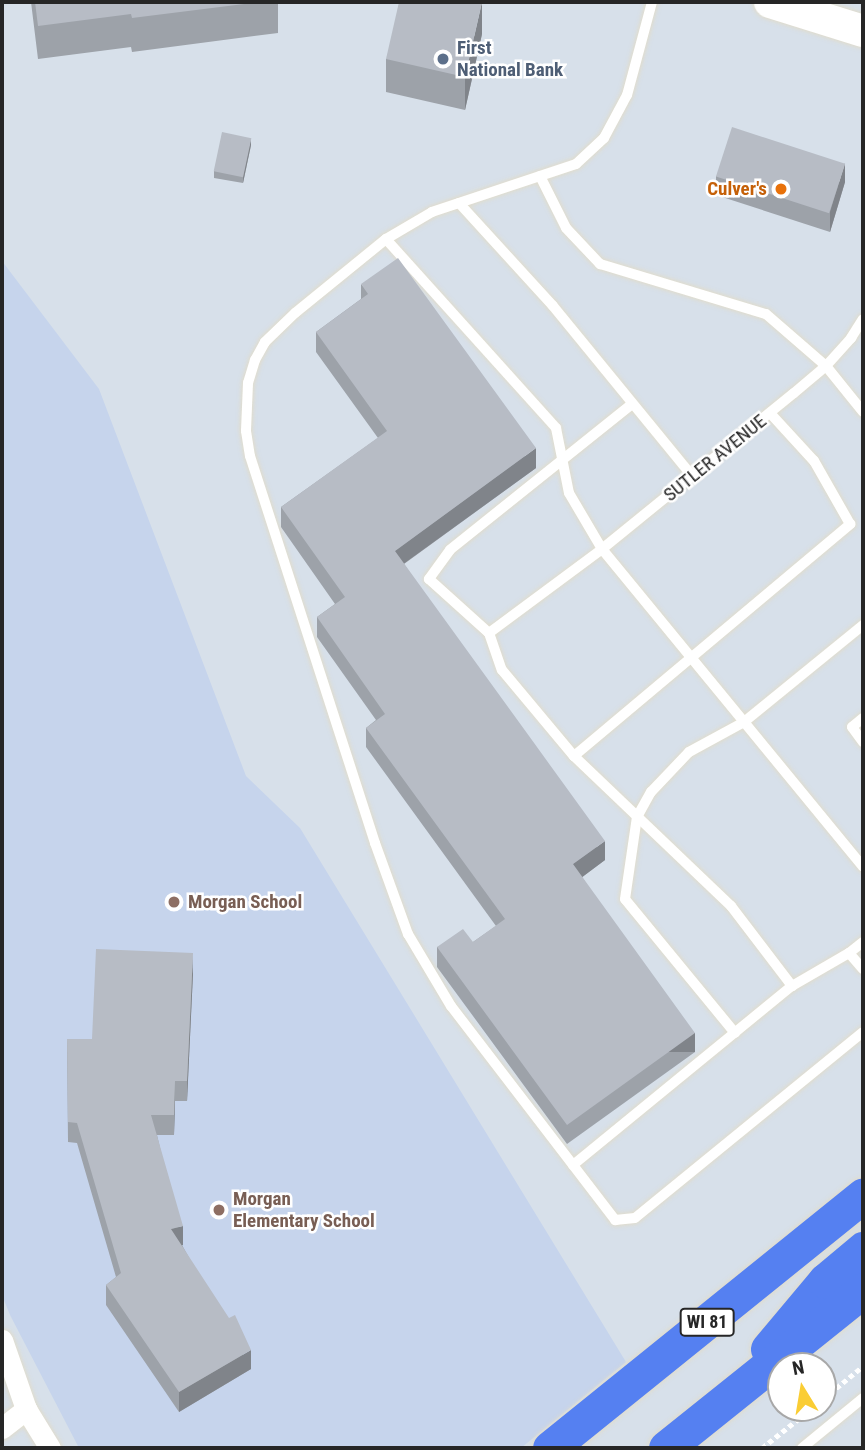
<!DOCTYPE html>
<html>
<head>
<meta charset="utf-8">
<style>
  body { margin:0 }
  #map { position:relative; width:865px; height:1450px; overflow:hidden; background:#d7e0ea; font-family:"Roboto Condensed",sans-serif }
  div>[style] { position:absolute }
  .education>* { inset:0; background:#c6d4ec }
  .path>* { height:4.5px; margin-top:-2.25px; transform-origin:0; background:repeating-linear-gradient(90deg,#fff 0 5px,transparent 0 8.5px) }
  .roads { filter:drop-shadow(0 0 2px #e0dccd) drop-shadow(0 0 2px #e0dccd) }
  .lane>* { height:10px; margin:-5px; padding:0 5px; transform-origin:5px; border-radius:5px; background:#fff }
  .street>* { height:21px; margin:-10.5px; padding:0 10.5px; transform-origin:10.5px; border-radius:10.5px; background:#fff }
  .secondary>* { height:32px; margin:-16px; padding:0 16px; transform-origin:16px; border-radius:16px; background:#fff }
  .primary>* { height:35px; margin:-17.5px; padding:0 17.5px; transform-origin:17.5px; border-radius:17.5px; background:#5580f1 }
  .wall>* { inset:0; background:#9da2a9 }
  .shaded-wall>* { inset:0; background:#80848a; transform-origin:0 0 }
  .building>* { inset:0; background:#b7bcc5; transform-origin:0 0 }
  .dots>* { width:19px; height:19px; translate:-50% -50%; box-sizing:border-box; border:4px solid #fff; border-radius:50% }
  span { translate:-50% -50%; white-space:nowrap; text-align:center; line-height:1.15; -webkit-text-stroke:5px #fff; paint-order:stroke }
  .shield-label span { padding:2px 5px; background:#fff; border:2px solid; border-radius:5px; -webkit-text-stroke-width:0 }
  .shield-label { font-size:18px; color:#262626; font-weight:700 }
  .service-label { font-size:19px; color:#4e5e75; font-weight:700 }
  .left { translate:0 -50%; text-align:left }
  .food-label { font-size:19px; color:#c56008; font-weight:700 }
  .right { translate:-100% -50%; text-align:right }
  .street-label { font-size:19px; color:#262626 }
  .education-label { font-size:19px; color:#785e54; font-weight:700 }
  .frame { position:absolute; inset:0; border:4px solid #262626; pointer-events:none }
  .north { position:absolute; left:767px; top:1352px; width:70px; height:70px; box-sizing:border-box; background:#fff; border:2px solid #a8a8a8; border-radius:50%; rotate:349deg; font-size:19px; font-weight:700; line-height:28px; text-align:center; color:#262626 }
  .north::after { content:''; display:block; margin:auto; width:24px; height:32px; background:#facd34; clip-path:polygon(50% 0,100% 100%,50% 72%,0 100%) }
</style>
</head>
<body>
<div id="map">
  <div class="education">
    <div style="clip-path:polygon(2px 261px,99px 389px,246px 776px,300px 828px,626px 1362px,521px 1448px,79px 1448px,10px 1315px,2px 1295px)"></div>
  </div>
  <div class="path">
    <div style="left:823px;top:1399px;width:52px;rotate:-39.5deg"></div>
    <div style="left:762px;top:1448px;width:64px;rotate:-38.7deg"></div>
  </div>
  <div class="roads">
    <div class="lane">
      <div style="left:652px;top:2px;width:96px;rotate:105deg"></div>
      <div style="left:627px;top:95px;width:49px;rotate:118.1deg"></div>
      <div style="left:604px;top:138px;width:38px;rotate:137deg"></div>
      <div style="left:576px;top:164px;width:152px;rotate:161.6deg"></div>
      <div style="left:432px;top:212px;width:53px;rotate:149.6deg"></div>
      <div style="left:386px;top:239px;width:117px;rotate:140.9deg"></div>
      <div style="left:295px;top:313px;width:42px;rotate:136deg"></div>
      <div style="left:265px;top:342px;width:21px;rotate:119deg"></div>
      <div style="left:255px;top:360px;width:24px;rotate:107deg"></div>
      <div style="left:248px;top:383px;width:48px;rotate:92.4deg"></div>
      <div style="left:246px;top:431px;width:25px;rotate:81deg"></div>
      <div style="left:250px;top:456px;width:407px;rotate:72.1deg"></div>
      <div style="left:375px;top:843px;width:97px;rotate:70.1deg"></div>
      <div style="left:408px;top:934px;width:84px;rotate:59.2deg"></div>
      <div style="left:451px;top:1006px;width:270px;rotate:52.5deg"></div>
      <div style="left:615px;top:1220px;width:20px;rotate:-6deg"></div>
      <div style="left:635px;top:1218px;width:294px;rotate:-39.2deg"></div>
      <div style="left:540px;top:176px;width:58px;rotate:63.4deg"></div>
      <div style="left:566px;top:228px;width:50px;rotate:46.6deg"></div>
      <div style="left:600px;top:264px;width:173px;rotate:16.8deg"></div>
      <div style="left:766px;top:314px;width:79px;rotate:40.9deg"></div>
      <div style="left:826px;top:366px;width:59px;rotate:51.2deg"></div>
      <div style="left:459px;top:203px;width:139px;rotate:47.6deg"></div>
      <div style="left:553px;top:306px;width:220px;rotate:50.7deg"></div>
      <div style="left:386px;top:239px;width:254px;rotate:48deg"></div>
      <div style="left:556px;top:428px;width:66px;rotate:78.7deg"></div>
      <div style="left:569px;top:493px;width:65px;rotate:59.5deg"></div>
      <div style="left:602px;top:549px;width:411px;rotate:50.6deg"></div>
      <div style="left:632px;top:404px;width:233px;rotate:141.3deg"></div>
      <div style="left:450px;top:550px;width:36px;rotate:126deg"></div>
      <div style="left:429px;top:579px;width:81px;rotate:42deg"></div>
      <div style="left:489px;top:633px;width:39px;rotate:71deg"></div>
      <div style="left:502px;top:670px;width:112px;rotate:50.1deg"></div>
      <div style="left:574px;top:756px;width:217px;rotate:43.7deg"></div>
      <div style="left:731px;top:906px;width:101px;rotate:52.7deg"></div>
      <div style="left:489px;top:633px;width:141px;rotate:-36.6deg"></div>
      <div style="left:602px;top:549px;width:247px;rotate:-39.1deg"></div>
      <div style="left:794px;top:393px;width:42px;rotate:-40.2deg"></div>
      <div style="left:826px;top:366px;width:38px;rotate:-48deg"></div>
      <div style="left:851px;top:338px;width:22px;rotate:-58deg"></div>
      <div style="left:863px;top:718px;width:14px;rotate:141deg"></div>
      <div style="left:852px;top:727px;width:19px;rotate:54deg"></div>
      <div style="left:574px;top:756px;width:361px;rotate:-40deg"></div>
      <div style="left:850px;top:524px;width:73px;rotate:-119.7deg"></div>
      <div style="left:814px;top:461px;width:65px;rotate:-132.5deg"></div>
      <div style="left:863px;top:942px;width:18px;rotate:142deg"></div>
      <div style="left:849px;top:953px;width:21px;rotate:49deg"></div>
      <div style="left:735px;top:1033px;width:173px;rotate:-129.4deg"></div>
      <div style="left:625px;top:899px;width:83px;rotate:-81.7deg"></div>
      <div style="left:637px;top:817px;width:29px;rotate:-61deg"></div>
      <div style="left:651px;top:792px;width:55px;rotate:-46.5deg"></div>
      <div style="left:689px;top:752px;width:63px;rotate:-28.6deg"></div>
      <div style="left:744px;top:722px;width:154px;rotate:-39.2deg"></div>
      <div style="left:573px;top:1165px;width:283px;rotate:-39.3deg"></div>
      <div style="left:792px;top:986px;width:66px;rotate:-30.1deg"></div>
      <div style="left:802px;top:1448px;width:79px;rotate:-39.3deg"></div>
    </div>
    <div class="street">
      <div style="left:2px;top:1340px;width:73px;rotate:70.8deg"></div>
      <div style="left:26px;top:1409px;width:46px;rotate:58.4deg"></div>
      <div style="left:2px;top:1428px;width:31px;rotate:-38deg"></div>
    </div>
    <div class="secondary">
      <div style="left:770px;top:2px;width:97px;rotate:17.3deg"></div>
    </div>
    <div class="primary">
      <div style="left:768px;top:1349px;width:89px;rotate:-50deg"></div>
      <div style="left:825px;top:1281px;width:50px;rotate:-40.1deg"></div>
      <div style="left:550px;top:1448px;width:402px;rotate:-38.9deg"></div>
      <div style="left:666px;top:1448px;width:253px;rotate:-38.7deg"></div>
    </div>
  </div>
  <div class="wall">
    <div style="clip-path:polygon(31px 2px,278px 2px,278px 33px,132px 52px,131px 47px,38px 59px)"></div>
    <div style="clip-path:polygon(482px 34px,465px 110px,386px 92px,386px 59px)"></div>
    <div style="clip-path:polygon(251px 145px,243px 183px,214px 178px,214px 171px)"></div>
    <div style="clip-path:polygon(716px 176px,845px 182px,830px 232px,716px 195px)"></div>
    <div style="clip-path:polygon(361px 284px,536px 468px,404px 564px,605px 860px,582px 877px,695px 1052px,567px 1144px,437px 967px,437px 947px,473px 942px,496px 926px,366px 747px,366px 728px,376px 720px,317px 637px,317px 617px,335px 604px,281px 527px,281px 507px,378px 438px,316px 352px,316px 332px,361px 299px)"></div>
    <div style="clip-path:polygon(193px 973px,187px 1101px,175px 1101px,174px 1135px,157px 1135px,183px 1245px,182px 1245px,251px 1369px,179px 1412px,106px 1305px,106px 1285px,116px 1277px,77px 1143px,68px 1142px,67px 1039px,92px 1039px)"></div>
  </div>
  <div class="shaded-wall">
    <div style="clip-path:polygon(482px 2px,482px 34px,465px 110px,465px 77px)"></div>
    <div style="clip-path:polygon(251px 138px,251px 145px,243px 183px,243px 176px)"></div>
    <div style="clip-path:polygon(845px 163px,845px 182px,830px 232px,830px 212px)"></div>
    <div style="clip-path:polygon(536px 448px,536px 468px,395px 570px,395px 551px)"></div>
    <div style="clip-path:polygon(605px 841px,605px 860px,573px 884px,573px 864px)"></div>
    <div style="clip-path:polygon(193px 953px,193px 973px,187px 1101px,187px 1081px)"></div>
    <div style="left:695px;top:1033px;width:19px;height:158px;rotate:90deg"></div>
    <div style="clip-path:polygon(175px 1081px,175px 1101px,174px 1135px,174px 1115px)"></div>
    <div style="clip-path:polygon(183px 1226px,183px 1245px,171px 1249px,171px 1229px)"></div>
    <div style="clip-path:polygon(251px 1350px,251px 1369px,179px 1412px,179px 1392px)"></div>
  </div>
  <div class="building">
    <div style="clip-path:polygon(35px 2px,259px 2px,132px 18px,131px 14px,38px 26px)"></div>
    <div style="clip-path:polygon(399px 2px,482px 2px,465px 77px,386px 59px)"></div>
    <div style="left:732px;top:127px;width:119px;height:52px;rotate:18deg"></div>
    <div style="left:222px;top:132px;width:30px;height:40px;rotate:12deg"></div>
    <div style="clip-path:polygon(398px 258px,536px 448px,395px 551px,605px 841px,573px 864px,695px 1033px,567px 1125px,437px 947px,463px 929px,473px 942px,505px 919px,366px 728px,385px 714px,317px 617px,345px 597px,281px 507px,387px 431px,316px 332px,368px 294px,361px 284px)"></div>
    <div style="clip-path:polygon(96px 949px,193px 953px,187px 1081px,175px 1081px,174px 1115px,151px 1115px,183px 1226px,171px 1229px,229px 1318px,235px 1315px,251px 1350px,179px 1392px,106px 1285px,121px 1273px,77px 1123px,68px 1122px,67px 1039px,92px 1039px)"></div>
  </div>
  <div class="dots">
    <div style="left:443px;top:59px;background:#5c6f8a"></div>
    <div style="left:781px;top:189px;background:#e8710a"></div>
    <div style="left:174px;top:902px;background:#8d6e63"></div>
    <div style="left:219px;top:1210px;background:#8d6e63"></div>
  </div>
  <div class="shield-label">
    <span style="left:707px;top:1322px">WI 81</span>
  </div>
  <div class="service-label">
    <span class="left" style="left:457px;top:59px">First<br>National Bank</span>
  </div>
  <div class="food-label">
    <span class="right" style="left:767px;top:189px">Culver's</span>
  </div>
  <div class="street-label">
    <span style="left:715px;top:458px;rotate:-39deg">SUTLER AVENUE</span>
  </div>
  <div class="education-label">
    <span class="left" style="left:188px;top:902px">Morgan School</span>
    <span class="left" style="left:233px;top:1210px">Morgan<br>Elementary School</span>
  </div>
  <div class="frame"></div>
  <div class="north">N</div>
</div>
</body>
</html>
